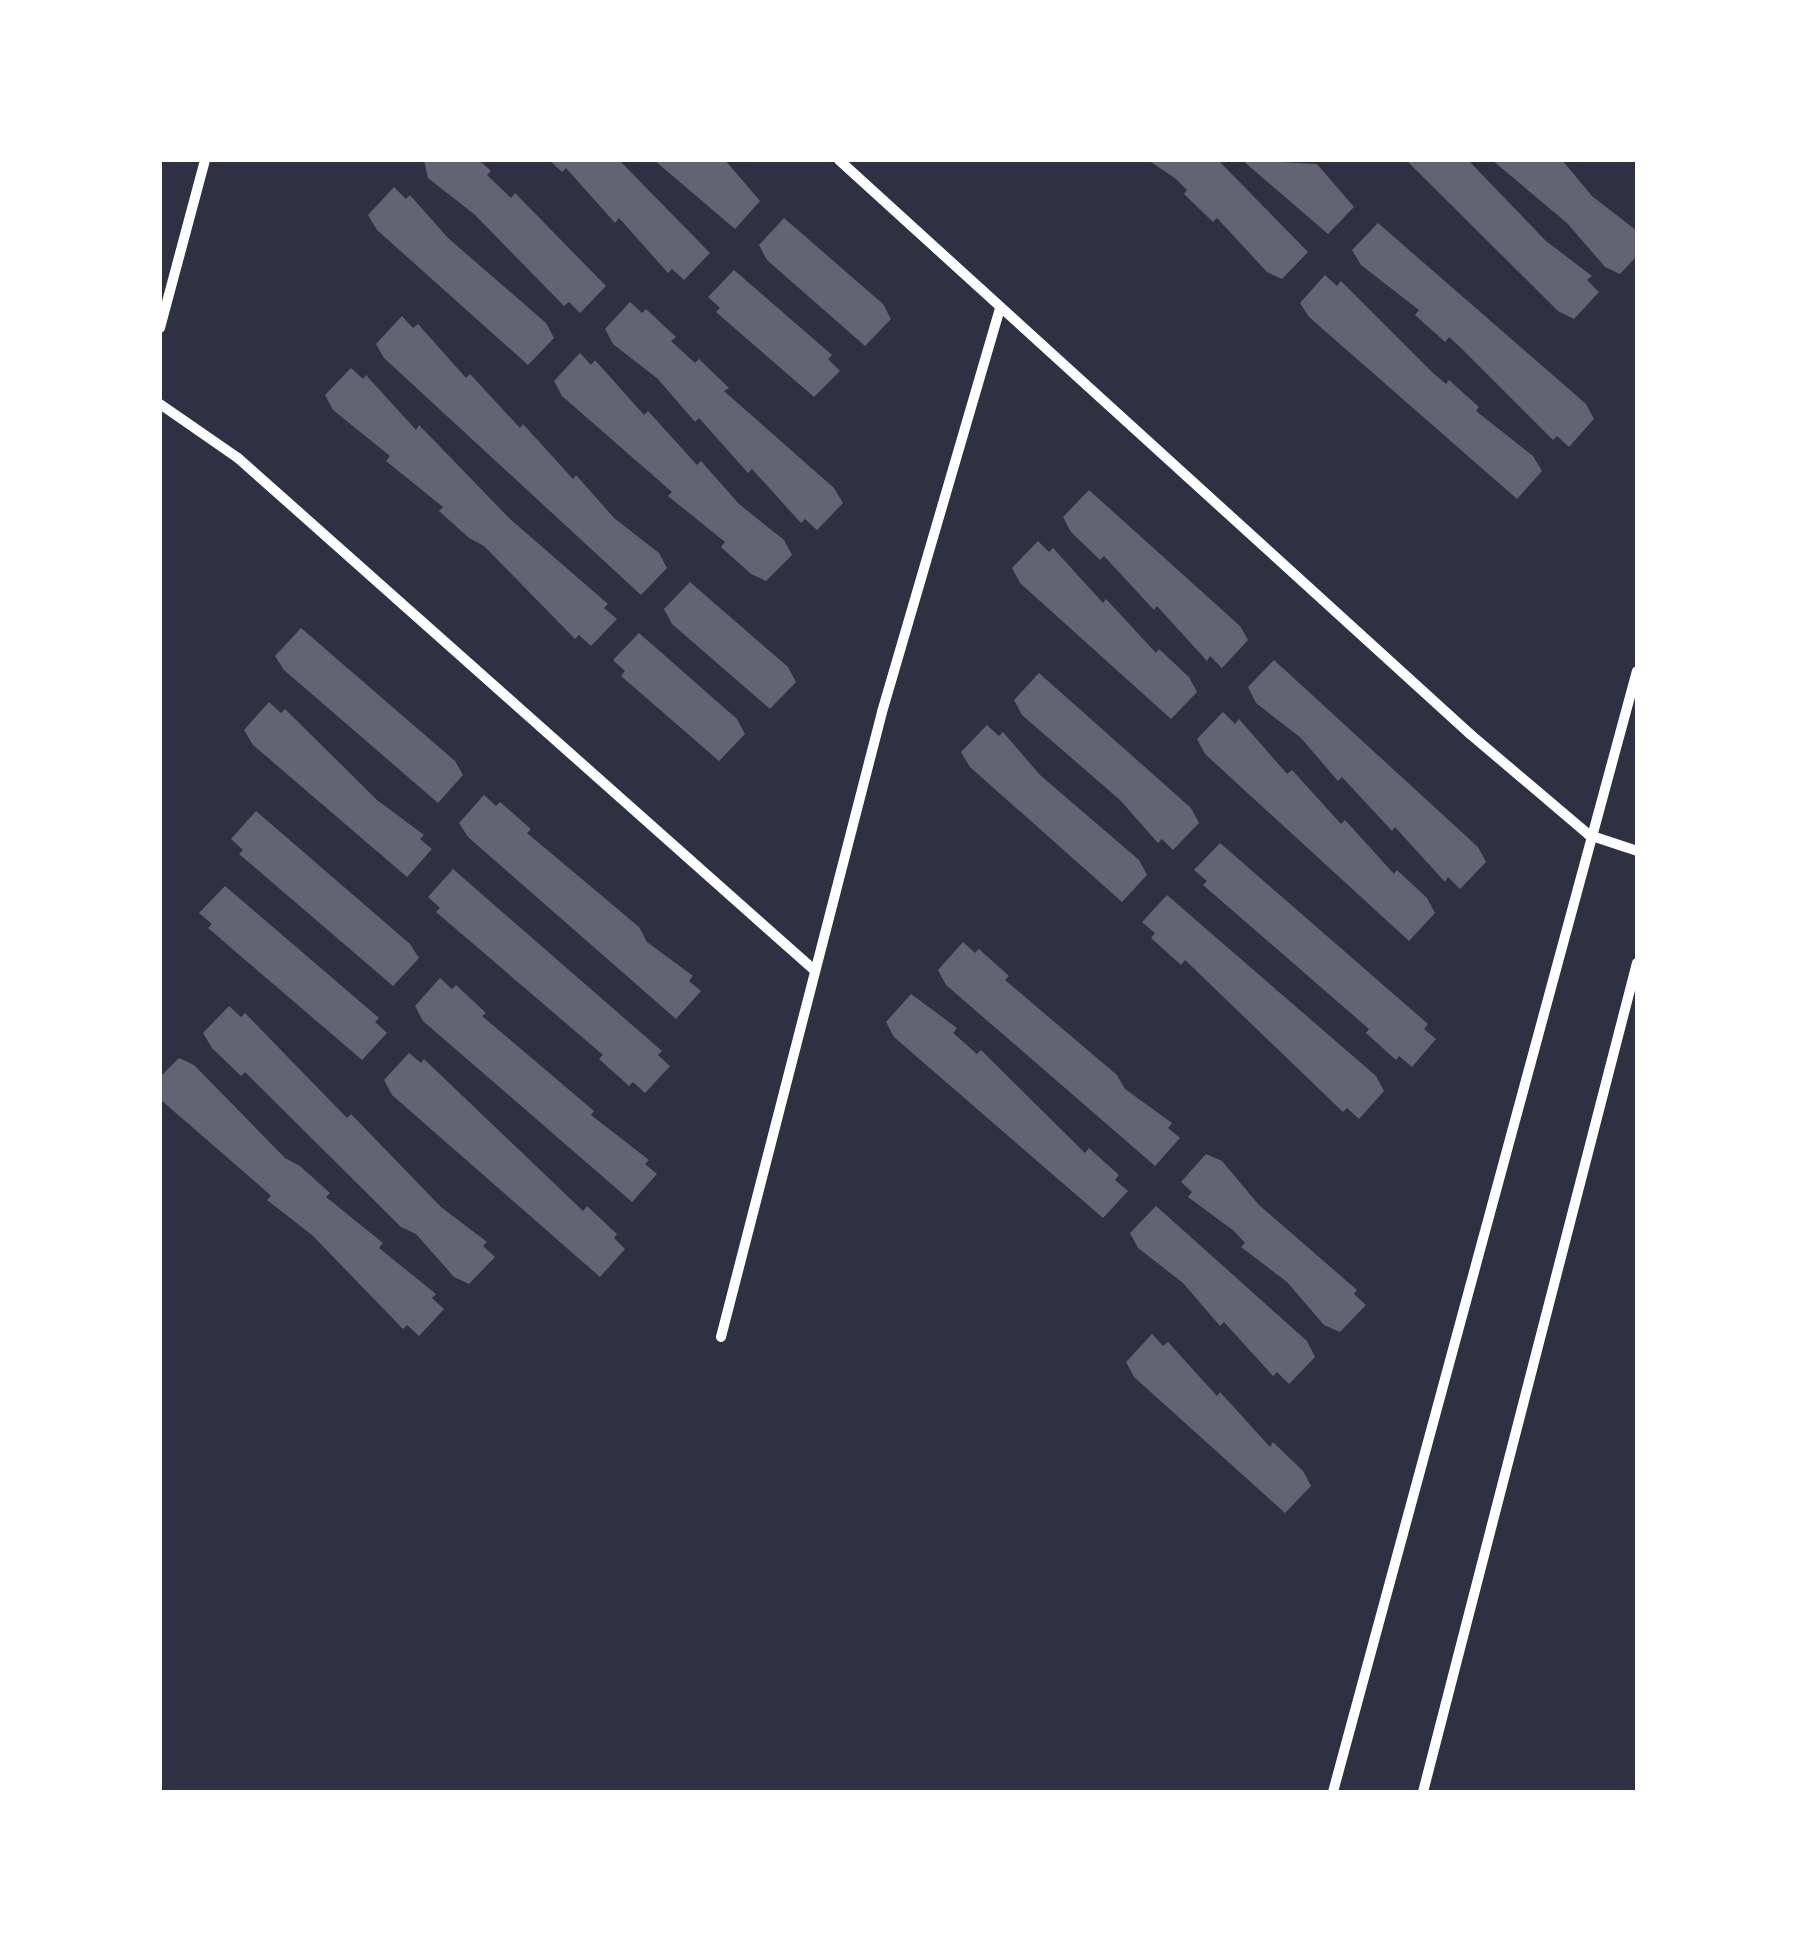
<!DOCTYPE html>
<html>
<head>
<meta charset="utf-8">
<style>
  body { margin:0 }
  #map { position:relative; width:1797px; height:1952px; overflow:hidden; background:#2d3142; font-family:Figtree,sans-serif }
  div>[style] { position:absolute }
  .building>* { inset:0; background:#626471 }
  .minor>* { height:10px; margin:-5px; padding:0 5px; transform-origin:5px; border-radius:5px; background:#fff }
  span { translate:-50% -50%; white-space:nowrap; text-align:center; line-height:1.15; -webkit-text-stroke:9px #fff; paint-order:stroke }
  .frame { position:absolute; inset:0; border:162px solid #fff; pointer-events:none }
</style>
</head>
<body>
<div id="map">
  <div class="building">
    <div style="clip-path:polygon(424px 160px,479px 160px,491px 171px,487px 175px,511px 198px,515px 193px,606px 286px,580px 313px,569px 302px,564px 306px,474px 214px,428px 178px)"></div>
    <div style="clip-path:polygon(549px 160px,619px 160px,710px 253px,684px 280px,672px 269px,668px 273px,619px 218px,615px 223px,566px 168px,562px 172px)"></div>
    <div style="clip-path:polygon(654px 160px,725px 160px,760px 201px,735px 229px)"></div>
    <div style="clip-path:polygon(1148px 160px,1218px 160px,1308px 252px,1282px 279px,1267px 272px,1217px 218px,1213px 222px,1184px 194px,1187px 190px,1176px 179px)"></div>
    <div style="clip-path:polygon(1242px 160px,1317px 164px,1354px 207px,1328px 234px)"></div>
    <div style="clip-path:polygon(1406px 160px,1468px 160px,1546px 241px,1592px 276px,1587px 280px,1599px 292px,1574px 319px,1558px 311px)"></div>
    <div style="clip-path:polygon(1492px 160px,1562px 160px,1592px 196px,1637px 231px,1637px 256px,1620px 274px,1605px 267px,1567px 223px)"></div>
    <div style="clip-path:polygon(394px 187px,406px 199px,410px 195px,448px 238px,546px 323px,554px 338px,528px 365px,377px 230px,368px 215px)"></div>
    <div style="clip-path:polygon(784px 218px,883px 304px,891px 319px,865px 346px,767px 260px,759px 245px)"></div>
    <div style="clip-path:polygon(1378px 223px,1586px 404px,1594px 419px,1569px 447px,1557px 436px,1553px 440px,1461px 348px,1449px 337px,1445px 342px,1415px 315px,1419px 310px,1361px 265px,1352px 250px)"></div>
    <div style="clip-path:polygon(734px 270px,832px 355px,828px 359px,840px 371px,814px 397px,716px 312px,720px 308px,708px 297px)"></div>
    <div style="clip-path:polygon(1325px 275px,1337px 286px,1341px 281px,1433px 373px,1446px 384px,1449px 380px,1479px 407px,1476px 411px,1533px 456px,1542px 471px,1517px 499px,1309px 317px,1300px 303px)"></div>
    <div style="clip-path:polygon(630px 302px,642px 313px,646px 309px,676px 337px,671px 341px,695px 363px,699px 359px,729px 388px,724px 391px,834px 488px,843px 503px,817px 530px,805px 519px,801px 523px,752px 469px,748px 473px,699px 418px,695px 422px,658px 379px,613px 344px,605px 329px)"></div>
    <div style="clip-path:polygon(402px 316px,413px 328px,418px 324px,466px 378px,470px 374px,520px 428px,523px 424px,573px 479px,576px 475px,614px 518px,659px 553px,667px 568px,641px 595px,384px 358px,376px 344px)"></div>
    <div style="clip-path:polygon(580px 353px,591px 365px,595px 360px,644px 415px,648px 411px,697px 465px,701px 461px,739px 504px,784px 540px,792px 555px,766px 581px,751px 574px,721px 547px,725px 542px,668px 496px,672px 492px,562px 396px,554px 381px)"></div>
    <div style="clip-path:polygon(351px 368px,363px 379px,366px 375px,416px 430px,419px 425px,510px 519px,608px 604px,604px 608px,617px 619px,591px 646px,579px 635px,575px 639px,484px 546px,469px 538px,439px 511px,443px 507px,386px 461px,390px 456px,333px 410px,325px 395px)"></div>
    <div style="clip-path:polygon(1089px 490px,1240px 626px,1248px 640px,1222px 668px,1210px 656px,1207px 661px,1157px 606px,1154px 610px,1104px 556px,1100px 560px,1071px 532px,1063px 517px)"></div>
    <div style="clip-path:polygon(1038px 541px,1049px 552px,1053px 548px,1103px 603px,1106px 599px,1156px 653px,1159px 649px,1189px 677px,1197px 692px,1171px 719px,1020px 583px,1012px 568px)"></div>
    <div style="clip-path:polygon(690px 582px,788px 667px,796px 682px,770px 709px,672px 624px,664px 609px)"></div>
    <div style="clip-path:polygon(301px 628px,455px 761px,463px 775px,438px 803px,284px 670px,275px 656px)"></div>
    <div style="clip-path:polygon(639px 633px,737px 719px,745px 734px,719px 761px,621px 676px,625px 671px,613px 660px)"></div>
    <div style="clip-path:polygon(1274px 660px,1478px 847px,1486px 862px,1460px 889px,1448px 877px,1445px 882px,1395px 827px,1392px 831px,1342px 777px,1338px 781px,1301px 738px,1256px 703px,1248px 687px)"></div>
    <div style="clip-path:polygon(1039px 673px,1191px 808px,1199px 823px,1173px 850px,1162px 839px,1158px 843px,1120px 800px,1022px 715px,1014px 700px)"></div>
    <div style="clip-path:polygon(269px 702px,281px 713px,285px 709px,377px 800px,424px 835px,420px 839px,432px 849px,407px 877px,253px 745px,244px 730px)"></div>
    <div style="clip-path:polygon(1223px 712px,1235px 724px,1239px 719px,1287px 774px,1292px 770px,1341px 824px,1345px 820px,1394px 874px,1397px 870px,1427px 898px,1435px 913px,1409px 941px,1205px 754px,1197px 739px)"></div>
    <div style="clip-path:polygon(987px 725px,999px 736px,1003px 732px,1040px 775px,1139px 860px,1147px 875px,1122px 902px,970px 767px,961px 752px)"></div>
    <div style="clip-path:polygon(484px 795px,496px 806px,500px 802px,531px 829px,527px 833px,639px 927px,647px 942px,693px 976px,689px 981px,701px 991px,676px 1019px,468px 837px,459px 823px)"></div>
    <div style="clip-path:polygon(256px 811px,410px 944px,419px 958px,393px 986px,239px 854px,243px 850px,231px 839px)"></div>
    <div style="clip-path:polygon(1220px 843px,1428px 1024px,1424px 1029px,1436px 1039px,1412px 1067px,1399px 1056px,1396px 1060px,1366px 1033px,1369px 1029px,1203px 885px,1207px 881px,1194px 870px)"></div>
    <div style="clip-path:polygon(453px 869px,662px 1051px,658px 1055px,670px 1066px,645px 1093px,633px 1082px,629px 1086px,599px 1059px,603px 1055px,436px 912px,440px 908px,428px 897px)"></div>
    <div style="clip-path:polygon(225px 886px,379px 1018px,375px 1022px,387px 1033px,362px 1060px,208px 928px,212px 924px,199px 913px)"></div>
    <div style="clip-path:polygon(1167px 895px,1376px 1076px,1384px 1091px,1359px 1119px,1347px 1108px,1343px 1112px,1185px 960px,1181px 965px,1151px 938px,1155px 933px,1142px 922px)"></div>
    <div style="clip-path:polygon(963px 942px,975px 953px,979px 949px,1009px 976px,1005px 980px,1117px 1075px,1125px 1089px,1172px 1123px,1168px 1128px,1180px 1138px,1155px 1166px,946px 985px,938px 970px)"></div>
    <div style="clip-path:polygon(440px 978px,452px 989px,456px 985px,486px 1013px,482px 1016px,594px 1111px,591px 1115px,649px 1160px,645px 1164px,657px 1174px,632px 1202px,423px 1021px,415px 1006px)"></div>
    <div style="clip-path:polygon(911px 994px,957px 1028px,953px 1033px,977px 1054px,981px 1050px,1085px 1153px,1089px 1148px,1119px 1175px,1115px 1180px,1128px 1191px,1103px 1218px,894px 1037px,886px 1022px)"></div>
    <div style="clip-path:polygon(229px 1006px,241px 1017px,245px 1013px,347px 1118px,351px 1114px,441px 1207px,487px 1242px,483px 1246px,495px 1257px,469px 1284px,454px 1277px,416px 1234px,401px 1227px,245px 1072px,241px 1076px,212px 1048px,203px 1033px)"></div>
    <div style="clip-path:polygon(409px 1053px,421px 1063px,424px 1059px,583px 1211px,587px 1206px,617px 1234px,614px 1238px,625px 1249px,600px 1277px,392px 1095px,384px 1080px)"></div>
    <div style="clip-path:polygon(179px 1058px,194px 1065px,285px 1158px,300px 1166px,330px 1193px,326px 1197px,383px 1243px,379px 1248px,436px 1294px,432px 1298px,444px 1309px,419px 1336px,407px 1325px,403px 1329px,312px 1235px,267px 1200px,271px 1196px,259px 1185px,161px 1100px,160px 1077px)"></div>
    <div style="clip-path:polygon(1206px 1154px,1222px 1161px,1259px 1205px,1357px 1290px,1354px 1294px,1366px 1305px,1340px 1332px,1324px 1325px,1287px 1282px,1241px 1247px,1245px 1243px,1234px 1231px,1188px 1197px,1192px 1192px,1181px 1182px)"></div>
    <div style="clip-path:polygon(1156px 1206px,1307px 1341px,1315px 1357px,1289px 1384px,1277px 1372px,1273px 1376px,1224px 1322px,1220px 1326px,1183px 1283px,1138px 1248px,1130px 1233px)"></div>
    <div style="clip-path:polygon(1152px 1334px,1163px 1346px,1168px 1342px,1217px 1396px,1220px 1392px,1270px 1447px,1273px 1442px,1303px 1471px,1311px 1486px,1285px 1513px,1134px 1377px,1126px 1362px)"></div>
  </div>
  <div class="minor">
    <div style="left:839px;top:160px;width:853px;rotate:42.29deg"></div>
    <div style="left:1470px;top:734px;width:156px;rotate:40.3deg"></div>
    <div style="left:1589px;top:835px;width:51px;rotate:18.4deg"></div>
    <div style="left:160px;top:328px;width:174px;rotate:-75deg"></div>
    <div style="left:160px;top:404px;width:95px;rotate:34.7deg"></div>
    <div style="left:238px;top:458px;width:769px;rotate:41.63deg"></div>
    <div style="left:721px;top:1337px;width:645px;rotate:-75.55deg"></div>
    <div style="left:882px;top:712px;width:421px;rotate:-73.7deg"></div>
    <div style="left:1333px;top:1792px;width:1161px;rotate:-74.83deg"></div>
    <div style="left:1423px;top:1792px;width:856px;rotate:-75.53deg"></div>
  </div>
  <div class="frame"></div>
</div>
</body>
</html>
